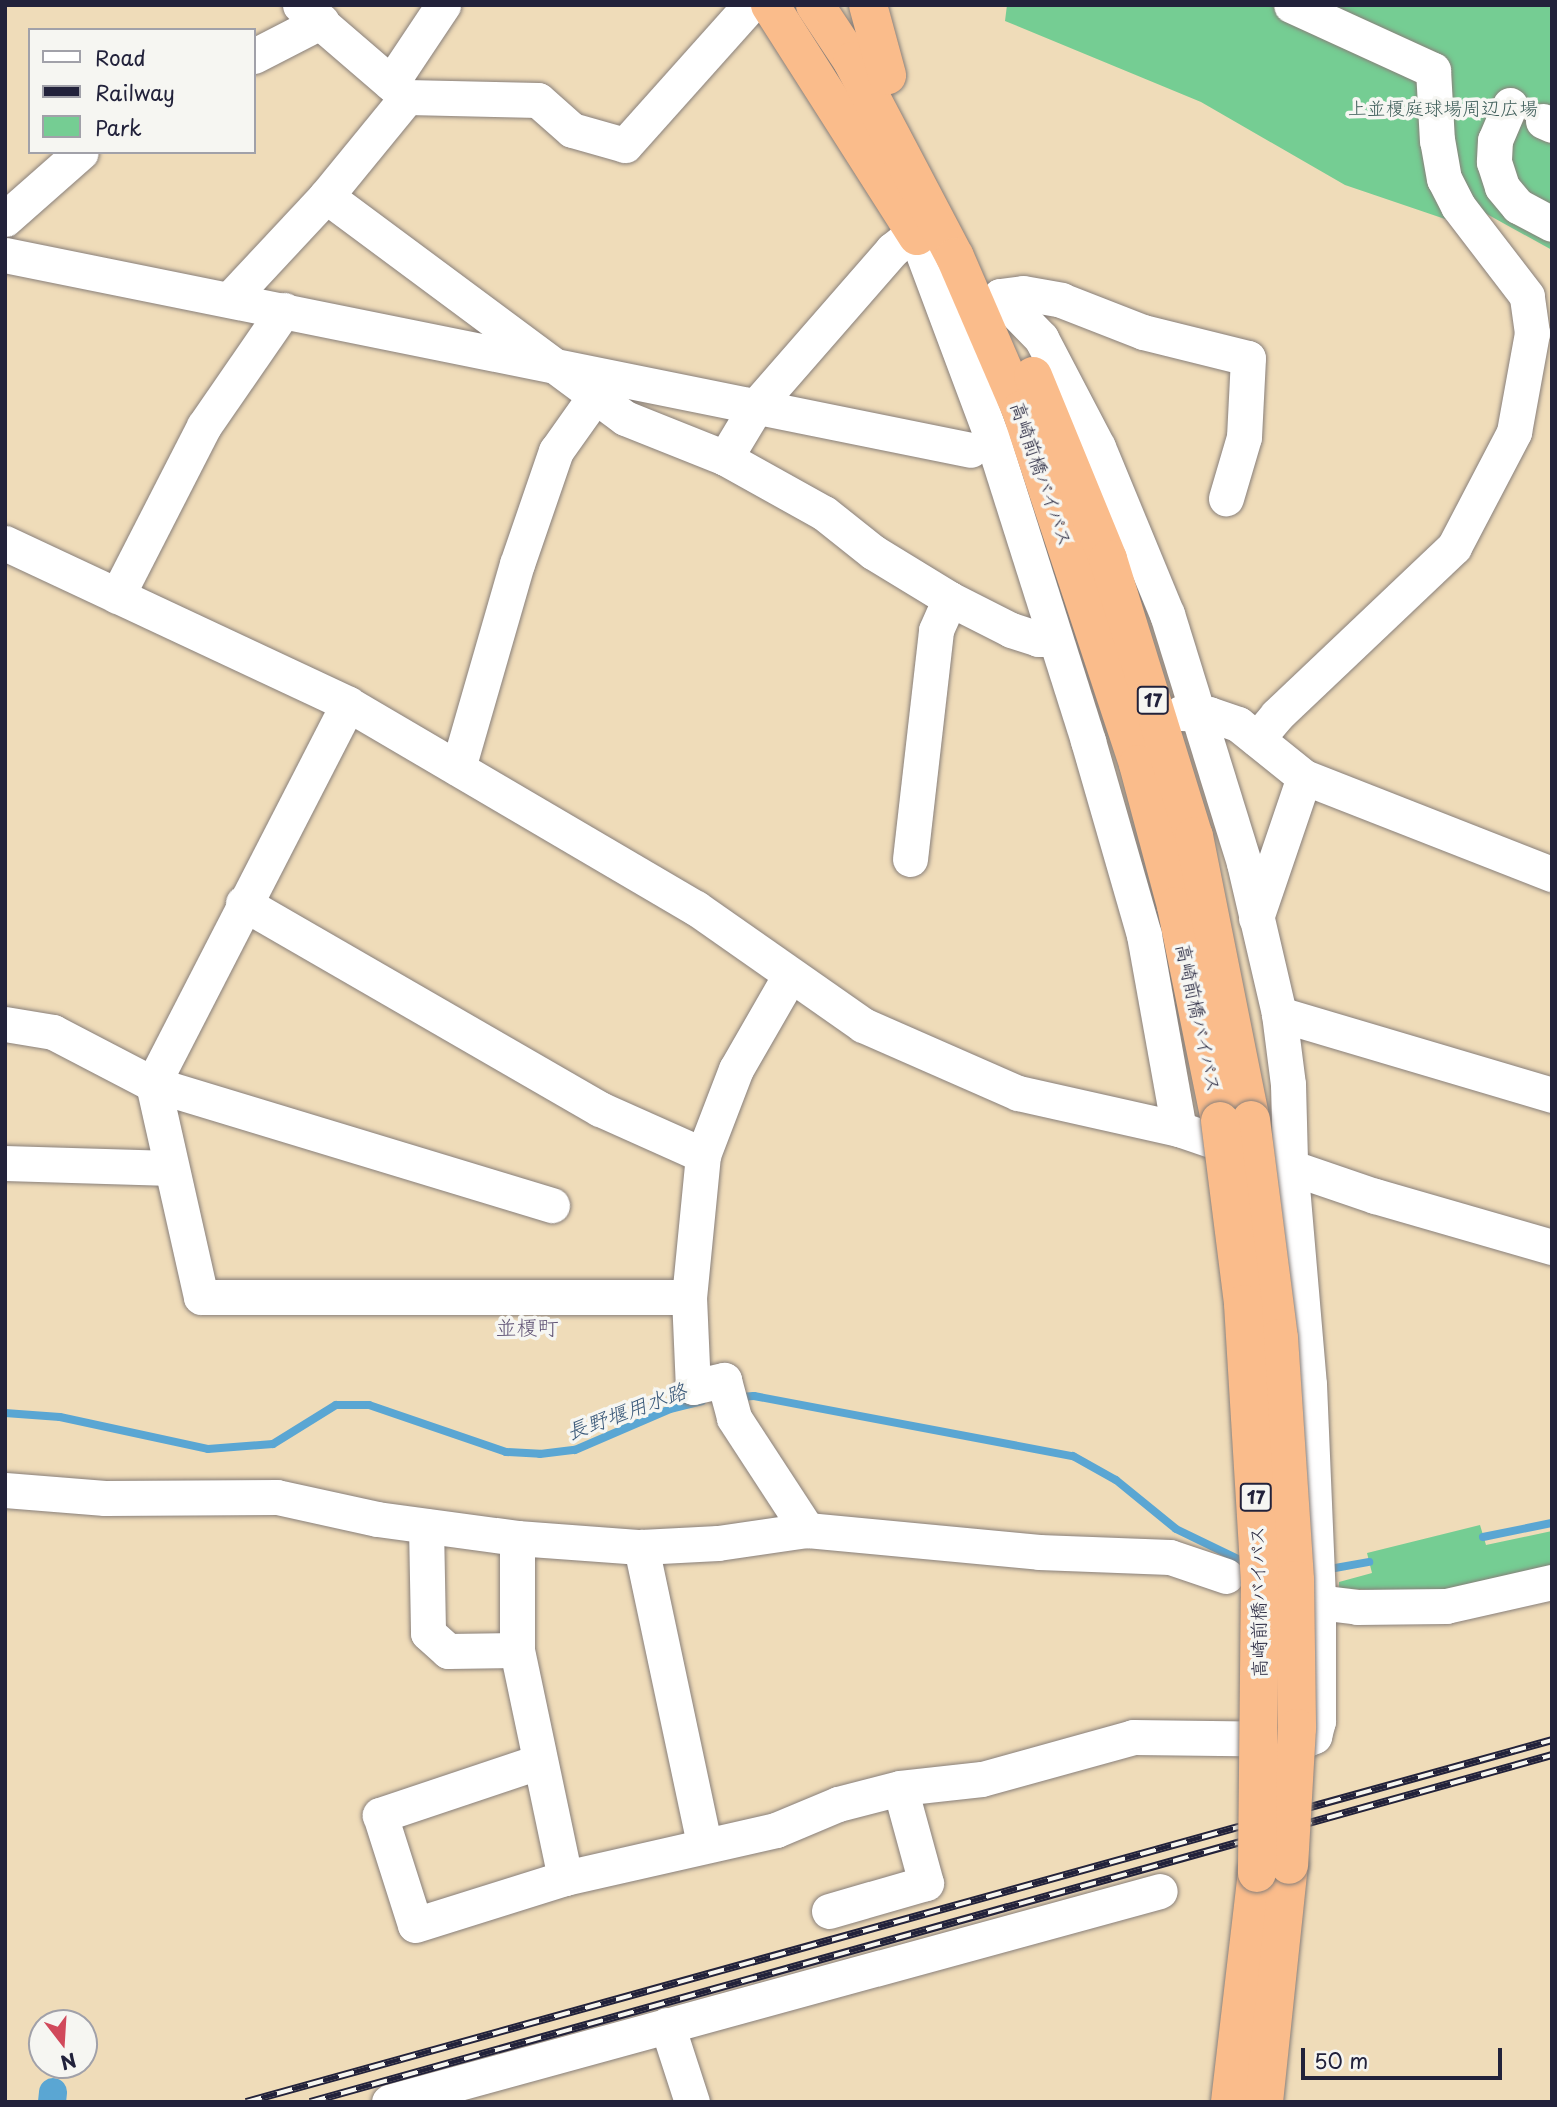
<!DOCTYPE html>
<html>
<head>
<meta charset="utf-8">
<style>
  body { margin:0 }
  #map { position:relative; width:1557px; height:2107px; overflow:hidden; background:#efdcb9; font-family:"Playpen Sans","Klee One",sans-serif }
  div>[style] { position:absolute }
  .green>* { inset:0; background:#75cd93 }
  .stream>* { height:8px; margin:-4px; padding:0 4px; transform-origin:4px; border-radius:4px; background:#5aa6d3 }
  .canal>* { height:28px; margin:-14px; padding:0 14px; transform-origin:14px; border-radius:14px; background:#5aa6d3 }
  .roads { filter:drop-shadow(0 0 2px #887f7a) drop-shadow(0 0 2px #887f7a) }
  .minor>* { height:35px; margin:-17.5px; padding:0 17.5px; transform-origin:17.5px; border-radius:17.5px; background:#fff }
  .highway>* { height:38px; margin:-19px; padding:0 19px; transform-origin:19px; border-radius:19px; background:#fabc8b }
  .rail>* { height:8px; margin-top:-4px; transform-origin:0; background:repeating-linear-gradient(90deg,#f6f6f2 0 16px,#22223b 0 32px); box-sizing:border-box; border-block:2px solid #22223b }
  .bridges { filter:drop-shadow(0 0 2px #887f7a) drop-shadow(0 0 2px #887f7a) }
  .highway-bridge>* { height:38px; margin:-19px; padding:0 19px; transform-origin:19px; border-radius:19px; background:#fabc8b }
  span { translate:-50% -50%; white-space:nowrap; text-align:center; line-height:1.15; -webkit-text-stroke:7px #f6f6f2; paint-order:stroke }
  .shield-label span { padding:2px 5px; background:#f6f6f2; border:2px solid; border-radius:5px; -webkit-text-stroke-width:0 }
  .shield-label { font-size:18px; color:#22223b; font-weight:700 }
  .park-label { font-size:19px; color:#3f5e5a }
  .street-label { font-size:19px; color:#22223b }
  .neighbourhood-label { font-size:21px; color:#615476 }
  .water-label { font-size:21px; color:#385778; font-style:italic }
  .frame { position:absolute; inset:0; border:7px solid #22223b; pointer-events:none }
  .legend { position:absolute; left:28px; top:28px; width:228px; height:126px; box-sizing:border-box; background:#f6f6f2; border:2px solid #a1a1a9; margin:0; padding:9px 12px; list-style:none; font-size:21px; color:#22223b }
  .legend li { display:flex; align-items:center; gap:14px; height:35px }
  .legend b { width:35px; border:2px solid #a1a1a9 }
  .north { position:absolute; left:28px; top:2009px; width:70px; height:70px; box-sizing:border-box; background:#f6f6f2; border:2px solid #a1a1a9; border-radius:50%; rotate:163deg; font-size:19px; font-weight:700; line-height:28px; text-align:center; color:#22223b }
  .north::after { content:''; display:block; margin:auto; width:24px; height:32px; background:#d1495b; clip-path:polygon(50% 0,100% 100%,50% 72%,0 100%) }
  .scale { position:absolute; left:1301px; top:2048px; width:201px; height:32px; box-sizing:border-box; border:4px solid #22223b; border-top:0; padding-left:9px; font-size:21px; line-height:24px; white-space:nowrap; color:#22223b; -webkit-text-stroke:5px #f6f6f2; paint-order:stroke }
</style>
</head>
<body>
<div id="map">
  <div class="green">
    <div style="clip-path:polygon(1007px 5px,1552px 5px,1552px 250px,1474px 207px,1445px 219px,1345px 185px,1201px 102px,1005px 21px)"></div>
    <div style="clip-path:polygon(1480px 1525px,1486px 1545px,1552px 1531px,1552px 1573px,1459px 1596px,1339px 1588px,1339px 1582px,1372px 1573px,1367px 1553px)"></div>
  </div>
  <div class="stream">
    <div style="left:739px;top:1397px;width:15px;rotate:-4deg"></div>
    <div style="left:754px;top:1396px;width:325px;rotate:10.7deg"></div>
    <div style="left:1073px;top:1456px;width:49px;rotate:29.2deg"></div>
    <div style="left:1116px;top:1480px;width:77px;rotate:39.2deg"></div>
    <div style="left:1176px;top:1529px;width:80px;rotate:25.9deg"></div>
    <div style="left:5px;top:1413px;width:55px;rotate:4.2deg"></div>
    <div style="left:60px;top:1417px;width:151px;rotate:12.2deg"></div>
    <div style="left:208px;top:1449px;width:65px;rotate:-4.4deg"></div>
    <div style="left:273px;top:1444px;width:74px;rotate:-31.8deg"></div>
    <div style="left:336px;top:1405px;width:33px"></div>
    <div style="left:369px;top:1405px;width:145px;rotate:18.9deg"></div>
    <div style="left:506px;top:1452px;width:34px;rotate:3deg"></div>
    <div style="left:540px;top:1454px;width:35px;rotate:-7deg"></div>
    <div style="left:575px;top:1450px;width:103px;rotate:-23.3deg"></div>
    <div style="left:670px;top:1409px;width:33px;rotate:-14deg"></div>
    <div style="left:1483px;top:1537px;width:70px;rotate:-11.5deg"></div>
    <div style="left:1324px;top:1570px;width:46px;rotate:-10.1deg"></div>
  </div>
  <div class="canal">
    <div style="left:52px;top:2102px;width:10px;rotate:-84deg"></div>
  </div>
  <div class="roads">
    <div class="minor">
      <div style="left:300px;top:5px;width:141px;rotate:40.7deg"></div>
      <div style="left:407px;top:97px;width:131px;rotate:1.3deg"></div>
      <div style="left:538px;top:100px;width:45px;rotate:41.4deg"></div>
      <div style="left:572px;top:130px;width:55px;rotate:15.8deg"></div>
      <div style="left:625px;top:145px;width:188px;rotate:-48.2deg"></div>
      <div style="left:254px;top:56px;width:76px;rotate:-27.2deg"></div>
      <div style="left:391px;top:83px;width:94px;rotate:-56.3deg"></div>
      <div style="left:1510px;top:105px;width:38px;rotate:113deg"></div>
      <div style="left:1495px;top:140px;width:22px;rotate:93deg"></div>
      <div style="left:1494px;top:162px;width:26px;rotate:72deg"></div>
      <div style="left:1502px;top:187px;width:25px;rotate:50deg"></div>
      <div style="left:1518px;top:206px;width:38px;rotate:28deg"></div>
      <div style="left:1543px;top:121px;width:10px;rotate:24deg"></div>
      <div style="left:326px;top:196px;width:372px;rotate:36.6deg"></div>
      <div style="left:625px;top:418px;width:108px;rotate:21.8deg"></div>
      <div style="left:725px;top:458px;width:113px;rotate:29.1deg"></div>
      <div style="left:824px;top:513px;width:63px;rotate:38.5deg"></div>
      <div style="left:873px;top:552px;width:90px;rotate:31.4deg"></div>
      <div style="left:950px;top:599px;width:68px;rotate:26.9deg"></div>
      <div style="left:1011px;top:630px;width:28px;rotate:18deg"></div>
      <div style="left:1038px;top:639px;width:17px"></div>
      <div style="left:5px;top:219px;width:101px;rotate:-41.4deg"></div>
      <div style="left:5px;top:255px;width:985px;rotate:11.41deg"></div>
      <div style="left:1000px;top:296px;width:59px;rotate:45.7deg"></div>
      <div style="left:1041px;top:338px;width:123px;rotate:62.4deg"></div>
      <div style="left:1098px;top:447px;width:181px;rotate:67.6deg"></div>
      <div style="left:1167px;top:614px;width:261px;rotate:72.8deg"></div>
      <div style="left:1244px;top:863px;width:155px;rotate:76.9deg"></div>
      <div style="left:1279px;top:1014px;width:71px;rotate:82.7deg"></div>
      <div style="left:1288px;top:1084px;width:79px;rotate:88.5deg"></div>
      <div style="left:1290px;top:1163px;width:222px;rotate:85.1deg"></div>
      <div style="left:1309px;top:1384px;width:218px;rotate:87.6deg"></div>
      <div style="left:1318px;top:1602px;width:39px;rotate:7deg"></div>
      <div style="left:1357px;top:1607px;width:89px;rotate:-0.6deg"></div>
      <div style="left:1446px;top:1606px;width:109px;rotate:-12.8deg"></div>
      <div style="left:1000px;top:296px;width:23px;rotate:-7deg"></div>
      <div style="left:1023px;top:293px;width:39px;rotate:10deg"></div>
      <div style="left:1061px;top:300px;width:88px;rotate:21.3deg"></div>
      <div style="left:1143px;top:332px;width:108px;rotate:13.9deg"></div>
      <div style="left:1248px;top:358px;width:79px;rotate:92.9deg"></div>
      <div style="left:1244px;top:437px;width:64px;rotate:106.4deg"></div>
      <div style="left:230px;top:299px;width:141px;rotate:-47deg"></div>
      <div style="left:326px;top:196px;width:128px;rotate:-50.7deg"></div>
      <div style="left:725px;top:458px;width:62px;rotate:-58.9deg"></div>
      <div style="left:757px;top:405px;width:206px;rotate:-48.9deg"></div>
      <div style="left:892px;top:250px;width:29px;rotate:-38deg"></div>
      <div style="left:915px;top:232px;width:220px;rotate:69.5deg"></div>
      <div style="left:992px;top:438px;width:318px;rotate:72.4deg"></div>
      <div style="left:1088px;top:741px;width:202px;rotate:73.9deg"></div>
      <div style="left:1144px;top:935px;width:197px;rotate:79.8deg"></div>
      <div style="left:5px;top:543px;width:379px;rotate:25.1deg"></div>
      <div style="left:348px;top:704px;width:403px;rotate:30.4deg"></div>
      <div style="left:696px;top:908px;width:204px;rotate:35deg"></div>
      <div style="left:863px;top:1025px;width:169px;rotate:23.7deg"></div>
      <div style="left:1018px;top:1093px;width:165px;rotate:12.6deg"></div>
      <div style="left:1179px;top:1129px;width:207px;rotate:18.9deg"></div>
      <div style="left:1375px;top:1196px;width:184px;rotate:16.1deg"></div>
      <div style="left:117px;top:596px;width:191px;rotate:-62.9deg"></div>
      <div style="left:204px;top:426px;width:141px;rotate:-55.4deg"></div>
      <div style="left:348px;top:704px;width:427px;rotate:117.2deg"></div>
      <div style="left:153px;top:1084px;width:218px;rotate:77.3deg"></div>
      <div style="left:201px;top:1297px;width:488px"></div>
      <div style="left:1181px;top:713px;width:28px;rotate:2deg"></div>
      <div style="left:1209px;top:714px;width:31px;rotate:19deg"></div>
      <div style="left:1238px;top:724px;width:85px;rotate:38.8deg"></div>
      <div style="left:1304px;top:777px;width:149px;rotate:108.8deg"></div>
      <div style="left:1257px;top:739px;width:31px;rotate:-50deg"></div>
      <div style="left:1277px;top:715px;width:244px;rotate:-43.5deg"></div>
      <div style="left:1454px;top:547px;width:130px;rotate:-62.4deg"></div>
      <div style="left:1514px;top:432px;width:101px;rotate:-79.7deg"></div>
      <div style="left:1532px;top:333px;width:37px;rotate:-98deg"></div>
      <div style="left:1527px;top:296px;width:113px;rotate:-127.5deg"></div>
      <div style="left:1458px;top:206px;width:30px;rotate:-117deg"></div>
      <div style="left:1444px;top:179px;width:39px;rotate:-100deg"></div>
      <div style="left:1437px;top:141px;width:71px;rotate:-93.2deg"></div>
      <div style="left:1433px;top:70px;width:156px;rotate:-155.4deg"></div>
      <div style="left:458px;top:768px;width:212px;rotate:-73.9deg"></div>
      <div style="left:517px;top:564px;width:120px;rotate:-71deg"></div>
      <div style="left:556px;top:451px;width:67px;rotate:-54.7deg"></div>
      <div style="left:1304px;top:777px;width:266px;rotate:21.4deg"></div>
      <div style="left:910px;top:859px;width:230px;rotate:-83.5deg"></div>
      <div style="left:936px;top:630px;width:34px;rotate:-66deg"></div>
      <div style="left:243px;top:903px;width:412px;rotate:30deg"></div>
      <div style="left:600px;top:1109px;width:113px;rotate:24.1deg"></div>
      <div style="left:789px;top:977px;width:106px;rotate:119.9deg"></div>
      <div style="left:736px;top:1069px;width:92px;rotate:111deg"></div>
      <div style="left:703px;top:1155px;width:143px;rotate:95.6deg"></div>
      <div style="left:689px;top:1297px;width:90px;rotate:87.5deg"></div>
      <div style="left:693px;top:1387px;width:32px;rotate:-13deg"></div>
      <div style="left:724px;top:1380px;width:39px;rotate:75deg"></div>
      <div style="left:734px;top:1418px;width:134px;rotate:56.9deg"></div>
      <div style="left:1279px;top:1014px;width:285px;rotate:16.5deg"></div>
      <div style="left:5px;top:1024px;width:49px;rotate:9.5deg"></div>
      <div style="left:53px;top:1032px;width:113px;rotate:27.5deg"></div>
      <div style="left:153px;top:1084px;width:417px;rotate:16.9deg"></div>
      <div style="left:5px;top:1163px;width:166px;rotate:1.7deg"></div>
      <div style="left:5px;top:1490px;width:100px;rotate:4.6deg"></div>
      <div style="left:105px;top:1498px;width:172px;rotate:-0.3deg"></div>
      <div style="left:277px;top:1497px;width:102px;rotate:12.4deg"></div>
      <div style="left:377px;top:1519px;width:141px;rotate:7.7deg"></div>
      <div style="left:517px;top:1538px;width:124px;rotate:4.2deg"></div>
      <div style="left:641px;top:1547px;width:77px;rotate:-3deg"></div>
      <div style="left:718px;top:1543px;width:90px;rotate:-8.3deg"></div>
      <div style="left:807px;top:1530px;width:233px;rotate:5.4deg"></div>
      <div style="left:1039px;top:1552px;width:131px;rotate:2.2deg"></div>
      <div style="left:1170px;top:1557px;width:59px;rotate:18.7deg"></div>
      <div style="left:426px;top:1526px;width:107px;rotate:88.9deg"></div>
      <div style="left:428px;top:1633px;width:27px;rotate:42deg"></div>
      <div style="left:448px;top:1651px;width:69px;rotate:-0.8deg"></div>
      <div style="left:517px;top:1538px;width:112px;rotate:90deg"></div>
      <div style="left:517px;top:1650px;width:233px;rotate:78.1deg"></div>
      <div style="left:641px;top:1547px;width:303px;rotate:78deg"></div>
      <div style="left:538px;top:1762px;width:167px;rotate:161.5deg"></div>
      <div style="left:380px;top:1815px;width:115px;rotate:72.3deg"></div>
      <div style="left:415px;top:1925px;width:157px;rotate:-17.4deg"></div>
      <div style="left:565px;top:1878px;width:216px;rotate:-12.8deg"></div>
      <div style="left:776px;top:1830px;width:67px;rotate:-22.8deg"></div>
      <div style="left:838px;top:1804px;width:64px;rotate:-14.5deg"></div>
      <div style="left:900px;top:1788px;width:82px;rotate:-6.3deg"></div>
      <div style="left:982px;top:1779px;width:157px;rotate:-15.5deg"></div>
      <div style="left:1133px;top:1737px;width:174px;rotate:0.7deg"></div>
      <div style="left:1307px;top:1739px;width:8px;rotate:-23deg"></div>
      <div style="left:1314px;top:1736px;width:16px;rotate:-75deg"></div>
      <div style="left:1318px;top:1721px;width:119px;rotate:-90deg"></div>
      <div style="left:829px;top:1911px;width:101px;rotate:-16.1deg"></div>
      <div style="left:926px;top:1883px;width:98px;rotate:-105.3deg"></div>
      <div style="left:667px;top:2025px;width:81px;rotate:72deg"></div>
      <div style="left:389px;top:2102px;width:799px;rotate:-15.31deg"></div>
    </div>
    <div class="highway">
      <div style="left:770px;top:5px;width:274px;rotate:57.5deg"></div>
      <div style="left:815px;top:5px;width:67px;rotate:56.5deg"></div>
      <div style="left:852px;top:61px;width:221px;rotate:62.3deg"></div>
      <div style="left:955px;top:257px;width:167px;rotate:66.7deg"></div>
      <div style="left:1021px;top:410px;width:373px;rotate:71.7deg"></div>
      <div style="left:1138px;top:764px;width:147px;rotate:75deg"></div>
      <div style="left:1176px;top:906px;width:219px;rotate:78.4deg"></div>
      <div style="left:868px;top:5px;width:73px;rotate:74.8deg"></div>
      <div style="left:1033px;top:376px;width:198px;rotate:67.7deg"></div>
      <div style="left:1108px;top:559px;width:290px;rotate:72.8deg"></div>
      <div style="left:1194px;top:836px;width:290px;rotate:78.7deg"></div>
      <div style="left:1230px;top:2102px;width:231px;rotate:-83.3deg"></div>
      <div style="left:1264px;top:2102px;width:238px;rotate:-84deg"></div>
    </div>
  </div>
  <div class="rail">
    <div style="left:246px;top:2102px;width:1355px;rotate:-15.49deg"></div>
    <div style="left:310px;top:2102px;width:1290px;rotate:-15.61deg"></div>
  </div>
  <div class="bridges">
    <div class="highway-bridge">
      <div style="left:1251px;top:1120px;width:220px;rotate:82.7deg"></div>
      <div style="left:1279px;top:1338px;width:243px;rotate:86.2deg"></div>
      <div style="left:1295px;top:1580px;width:148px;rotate:89.2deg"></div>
      <div style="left:1297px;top:1728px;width:137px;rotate:93.3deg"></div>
      <div style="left:1220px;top:1121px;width:184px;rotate:82.8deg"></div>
      <div style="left:1243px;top:1304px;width:277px;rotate:86.5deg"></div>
      <div style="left:1260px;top:1580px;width:293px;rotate:90.6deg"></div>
    </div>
  </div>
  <div class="shield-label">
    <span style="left:1153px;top:700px">17</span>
    <span style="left:1256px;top:1497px">17</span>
  </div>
  <div class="park-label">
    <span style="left:1443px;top:108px">上並榎庭球場周辺広場</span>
  </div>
  <div class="street-label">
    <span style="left:1042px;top:474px;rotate:71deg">高崎前橋バイパス</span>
    <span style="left:1199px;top:1018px;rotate:78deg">高崎前橋バイパス</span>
    <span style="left:1258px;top:1602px;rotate:-91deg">高崎前橋バイパス</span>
  </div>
  <div class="neighbourhood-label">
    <span style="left:527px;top:1326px">並榎町</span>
  </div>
  <div class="water-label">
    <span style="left:626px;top:1410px;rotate:-20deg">長野堰用水路</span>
  </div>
  <div class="frame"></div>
  <ul class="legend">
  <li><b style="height:9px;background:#fff"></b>Road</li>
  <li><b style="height:9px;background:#22223b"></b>Railway</li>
  <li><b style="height:19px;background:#75cd93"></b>Park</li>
  </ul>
  <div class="north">N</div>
  <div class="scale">50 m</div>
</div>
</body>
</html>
